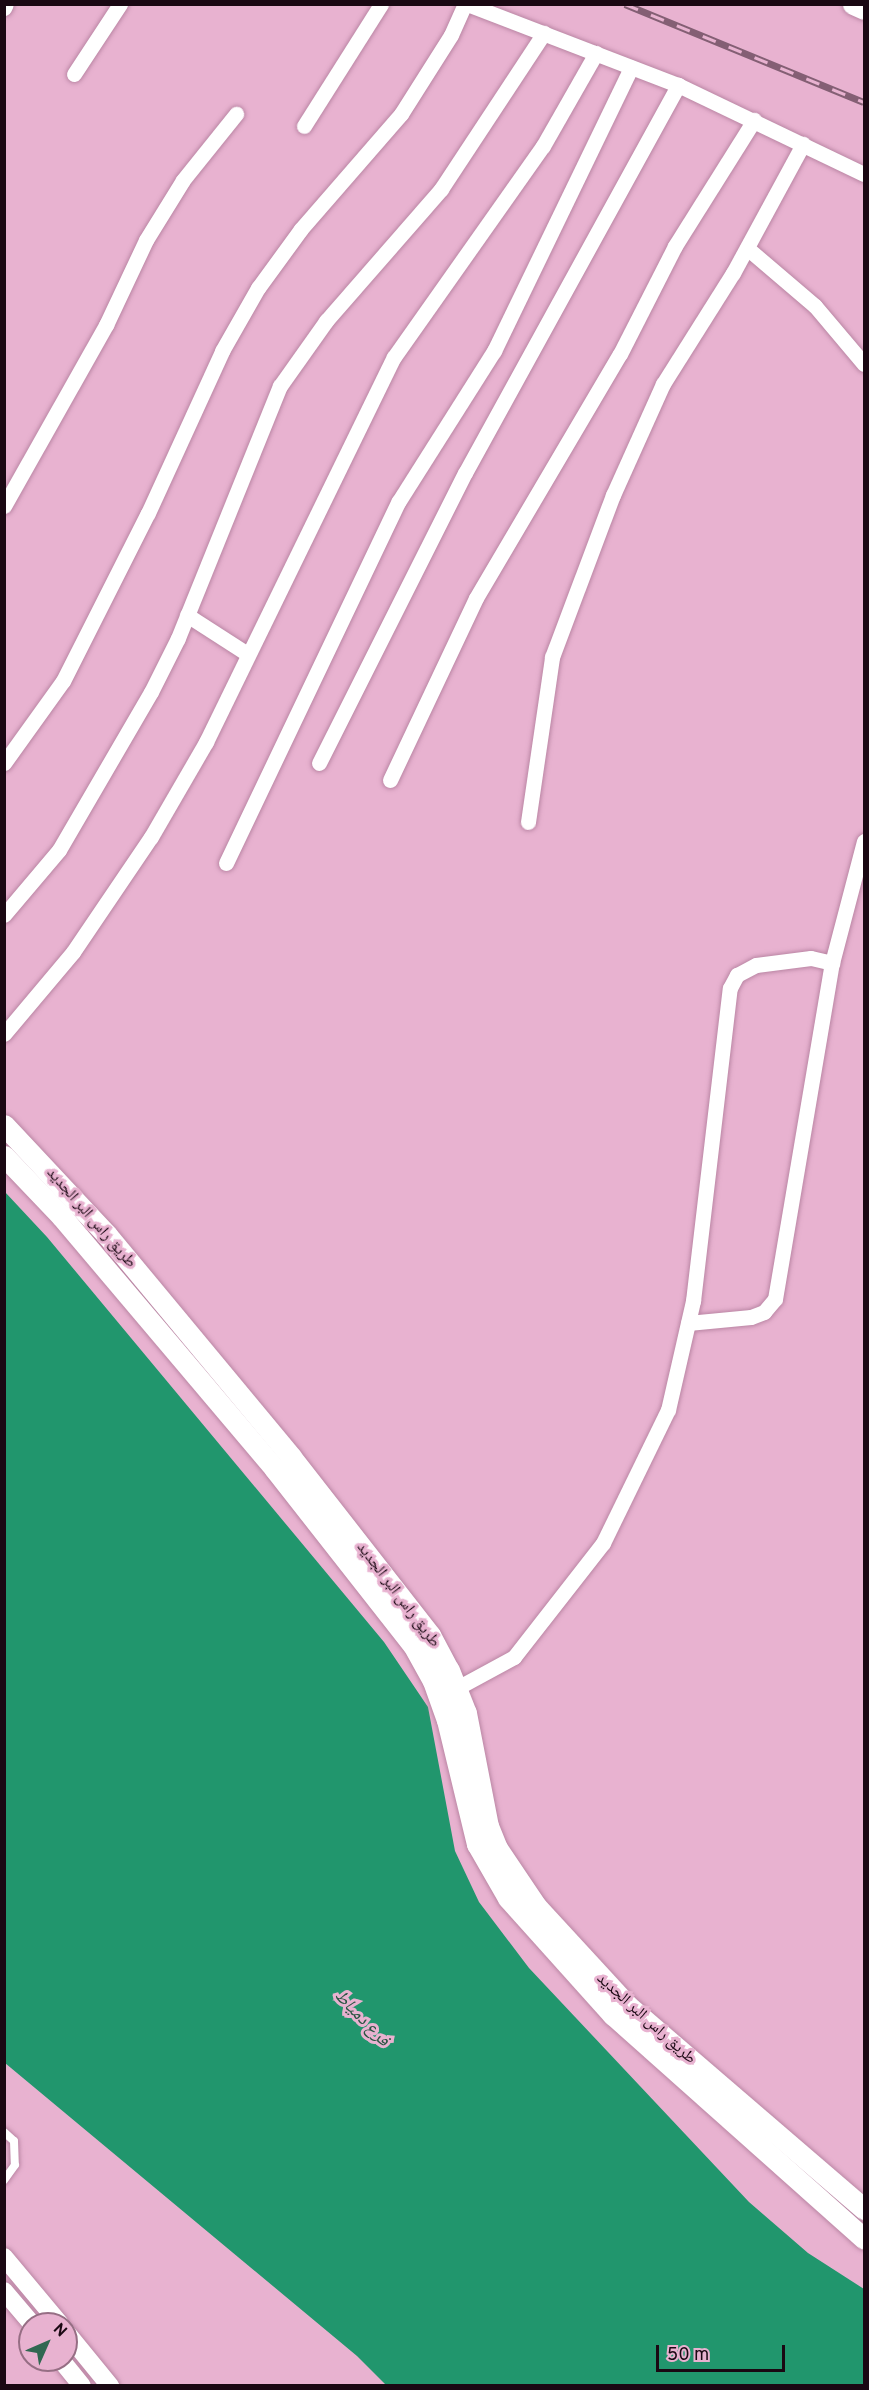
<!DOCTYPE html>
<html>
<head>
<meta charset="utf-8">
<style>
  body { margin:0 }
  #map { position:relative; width:869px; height:2390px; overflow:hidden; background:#e8b2d0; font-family:Overpass,"Noto Naskh Arabic",sans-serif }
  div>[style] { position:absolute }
  .water>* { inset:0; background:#21966d }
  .roads { filter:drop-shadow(0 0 2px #ba86a4) drop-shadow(0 0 2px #ba86a4) }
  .service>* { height:8px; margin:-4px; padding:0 4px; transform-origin:4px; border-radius:4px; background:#fff }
  .minor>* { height:15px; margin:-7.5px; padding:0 7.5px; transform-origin:7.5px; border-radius:7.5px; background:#fff }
  .tertiary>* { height:18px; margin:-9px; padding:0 9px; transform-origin:9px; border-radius:9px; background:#fff }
  .secondary>* { height:21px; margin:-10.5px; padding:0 10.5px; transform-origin:10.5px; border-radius:10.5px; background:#fff }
  .rail>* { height:7px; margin-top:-3.5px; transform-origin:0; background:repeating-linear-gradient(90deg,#e8b2d0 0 14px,#845f74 0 28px); box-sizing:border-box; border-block:2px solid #845f74 }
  span { translate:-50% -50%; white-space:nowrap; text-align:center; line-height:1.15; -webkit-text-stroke:6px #e8b2d0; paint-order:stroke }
  .street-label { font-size:16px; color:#1a0813 }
  .water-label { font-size:18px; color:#285542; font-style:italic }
  .frame { position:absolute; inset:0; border:6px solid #1a0813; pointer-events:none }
  .north { position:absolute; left:18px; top:2312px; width:60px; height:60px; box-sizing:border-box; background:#e8b2d0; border:2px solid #966e84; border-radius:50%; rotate:45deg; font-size:16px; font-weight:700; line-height:24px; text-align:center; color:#1a0813 }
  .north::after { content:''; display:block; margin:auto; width:21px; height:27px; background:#306851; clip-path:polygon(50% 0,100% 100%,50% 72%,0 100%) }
  .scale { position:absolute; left:656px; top:2345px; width:129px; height:27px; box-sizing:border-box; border:3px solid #1a0813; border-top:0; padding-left:8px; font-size:18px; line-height:21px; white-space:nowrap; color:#1a0813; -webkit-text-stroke:4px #e8b2d0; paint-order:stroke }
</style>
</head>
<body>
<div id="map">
  <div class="water">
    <div style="clip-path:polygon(5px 1192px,47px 1237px,384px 1642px,428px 1707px,455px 1851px,479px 1902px,529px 1968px,749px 2202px,808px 2253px,864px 2289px,864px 2385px,386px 2385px,357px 2356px,5px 2063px)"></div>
  </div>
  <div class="roads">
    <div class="service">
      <div style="left:4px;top:2132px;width:13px;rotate:42deg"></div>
      <div style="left:14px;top:2141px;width:24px;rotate:88deg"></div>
      <div style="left:15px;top:2165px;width:19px;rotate:126deg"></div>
    </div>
    <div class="minor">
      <div style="left:467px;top:4px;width:226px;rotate:21deg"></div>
      <div style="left:678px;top:85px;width:206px;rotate:25.6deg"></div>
      <div style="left:4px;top:8px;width:4px;rotate:-63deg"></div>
      <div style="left:74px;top:74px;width:84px;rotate:-56.7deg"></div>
      <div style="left:304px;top:126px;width:144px;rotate:-57.7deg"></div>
      <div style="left:747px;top:248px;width:89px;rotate:40.5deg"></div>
      <div style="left:815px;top:306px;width:76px;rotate:49.8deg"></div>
      <div style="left:4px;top:506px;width:208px;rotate:-60.6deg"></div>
      <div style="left:106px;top:325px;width:94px;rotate:-64.8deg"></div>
      <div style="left:146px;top:240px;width:70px;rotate:-58.3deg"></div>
      <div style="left:183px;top:180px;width:85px;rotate:-51.2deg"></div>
      <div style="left:187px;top:615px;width:70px;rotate:32.8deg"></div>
      <div style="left:4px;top:763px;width:101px;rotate:-54.3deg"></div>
      <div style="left:63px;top:681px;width:188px;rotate:-63.2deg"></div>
      <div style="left:148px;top:513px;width:178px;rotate:-65.4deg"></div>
      <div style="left:222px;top:351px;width:73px;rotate:-60.3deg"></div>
      <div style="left:258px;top:288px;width:73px;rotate:-53.9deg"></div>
      <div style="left:301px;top:229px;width:152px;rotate:-49deg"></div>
      <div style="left:401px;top:114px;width:93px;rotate:-57.7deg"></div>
      <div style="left:451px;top:35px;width:34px;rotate:-66deg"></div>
      <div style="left:319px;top:763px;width:325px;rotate:-63.3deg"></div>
      <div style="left:465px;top:473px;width:443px;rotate:-61.2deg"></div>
      <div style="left:390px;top:780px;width:201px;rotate:-64.7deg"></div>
      <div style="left:476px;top:598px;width:283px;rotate:-59.5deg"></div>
      <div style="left:620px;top:354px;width:121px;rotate:-63deg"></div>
      <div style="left:675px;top:246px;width:149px;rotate:-57.9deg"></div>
      <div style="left:528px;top:822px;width:167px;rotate:-81.7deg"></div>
      <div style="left:552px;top:657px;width:173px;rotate:-69.4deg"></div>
      <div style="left:613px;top:495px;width:122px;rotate:-65.8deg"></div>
      <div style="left:663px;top:384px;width:131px;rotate:-57.8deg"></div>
      <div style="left:733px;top:273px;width:147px;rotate:-61.5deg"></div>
      <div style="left:226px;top:863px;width:401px;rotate:-64.5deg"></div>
      <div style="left:399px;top:501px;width:178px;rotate:-57.7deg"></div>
      <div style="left:494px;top:351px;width:315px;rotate:-64.2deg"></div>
      <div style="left:4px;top:915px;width:85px;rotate:-49.8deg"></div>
      <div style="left:59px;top:850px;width:183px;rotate:-59.8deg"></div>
      <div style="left:151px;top:692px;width:60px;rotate:-63.4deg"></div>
      <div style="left:178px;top:638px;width:272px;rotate:-68deg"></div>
      <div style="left:280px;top:386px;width:80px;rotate:-54.7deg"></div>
      <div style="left:326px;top:321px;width:175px;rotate:-48.9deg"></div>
      <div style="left:441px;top:189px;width:187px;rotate:-56.6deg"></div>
      <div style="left:4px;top:1034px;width:107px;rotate:-49.9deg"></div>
      <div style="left:73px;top:952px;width:139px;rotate:-55.9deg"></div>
      <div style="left:151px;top:837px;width:110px;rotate:-59.9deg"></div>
      <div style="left:206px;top:742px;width:428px;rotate:-64deg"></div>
      <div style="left:394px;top:357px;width:258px;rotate:-54.8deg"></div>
      <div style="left:543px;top:146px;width:107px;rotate:-60.3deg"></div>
      <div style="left:688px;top:1323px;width:63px;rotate:-5.4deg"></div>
      <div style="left:751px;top:1317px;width:14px;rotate:-21deg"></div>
      <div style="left:764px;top:1312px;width:17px;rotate:-50deg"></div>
      <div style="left:775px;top:1299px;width:341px;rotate:-80.4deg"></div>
      <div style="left:457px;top:1688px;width:65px;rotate:-28.5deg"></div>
      <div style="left:514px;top:1657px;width:145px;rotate:-52deg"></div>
      <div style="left:603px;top:1543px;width:148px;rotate:-64deg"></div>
      <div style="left:668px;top:1410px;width:112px;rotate:-77.1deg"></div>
      <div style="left:693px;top:1301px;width:315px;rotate:-83.3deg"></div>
      <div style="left:730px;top:988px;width:15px;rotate:-62deg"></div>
      <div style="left:737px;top:975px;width:21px;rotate:-28deg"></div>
      <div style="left:756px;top:965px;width:55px;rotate:-7.3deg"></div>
      <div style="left:811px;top:958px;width:22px;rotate:13deg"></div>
      <div style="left:832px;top:963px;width:126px;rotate:-75.3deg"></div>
    </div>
    <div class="tertiary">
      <div style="left:4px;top:2257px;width:87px;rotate:50.1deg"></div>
      <div style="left:4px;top:2291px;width:43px;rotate:49.7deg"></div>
      <div style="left:66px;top:2332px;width:70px;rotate:50.8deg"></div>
      <div style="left:61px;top:2360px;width:33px;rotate:51deg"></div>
    </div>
    <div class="secondary">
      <div style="left:853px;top:4px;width:12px;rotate:24deg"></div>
      <div style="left:4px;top:1125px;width:151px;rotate:46.9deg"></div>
      <div style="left:107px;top:1235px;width:288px;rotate:50.3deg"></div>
      <div style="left:291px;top:1457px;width:226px;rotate:52deg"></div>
      <div style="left:430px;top:1635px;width:40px;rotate:62deg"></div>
      <div style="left:449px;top:1670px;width:46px;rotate:68.4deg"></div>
      <div style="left:466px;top:1713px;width:115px;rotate:79deg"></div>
      <div style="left:488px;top:1826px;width:24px;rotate:68deg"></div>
      <div style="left:497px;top:1848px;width:70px;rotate:56.1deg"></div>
      <div style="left:536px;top:1906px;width:134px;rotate:47.4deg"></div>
      <div style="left:627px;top:2005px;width:313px;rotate:40.7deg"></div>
      <div style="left:4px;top:1156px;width:84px;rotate:46.4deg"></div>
      <div style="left:62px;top:1217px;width:329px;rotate:49.8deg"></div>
      <div style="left:274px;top:1468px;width:225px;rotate:51.9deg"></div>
      <div style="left:413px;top:1645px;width:41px;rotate:60.9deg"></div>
      <div style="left:433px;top:1681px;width:41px;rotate:70.3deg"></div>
      <div style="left:447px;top:1720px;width:128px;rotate:76.4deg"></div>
      <div style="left:477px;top:1844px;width:62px;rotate:60.1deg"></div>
      <div style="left:508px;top:1898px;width:157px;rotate:48.1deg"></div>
      <div style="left:613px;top:2015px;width:336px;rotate:41.7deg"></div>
    </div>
  </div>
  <div class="rail">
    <div style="left:625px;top:4px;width:258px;rotate:22.3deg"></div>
  </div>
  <div class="street-label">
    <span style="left:91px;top:1218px;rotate:49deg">طريق راس البر الجديد</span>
    <span style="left:398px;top:1595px;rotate:53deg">طريق راس البر الجديد</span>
    <span style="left:646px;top:2019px;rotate:42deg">طريق راس البر الجديد</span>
  </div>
  <div class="water-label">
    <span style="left:361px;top:2019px;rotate:46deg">فرع دمياط</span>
  </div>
  <div class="frame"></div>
  <div class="north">N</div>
  <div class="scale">50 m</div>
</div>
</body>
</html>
